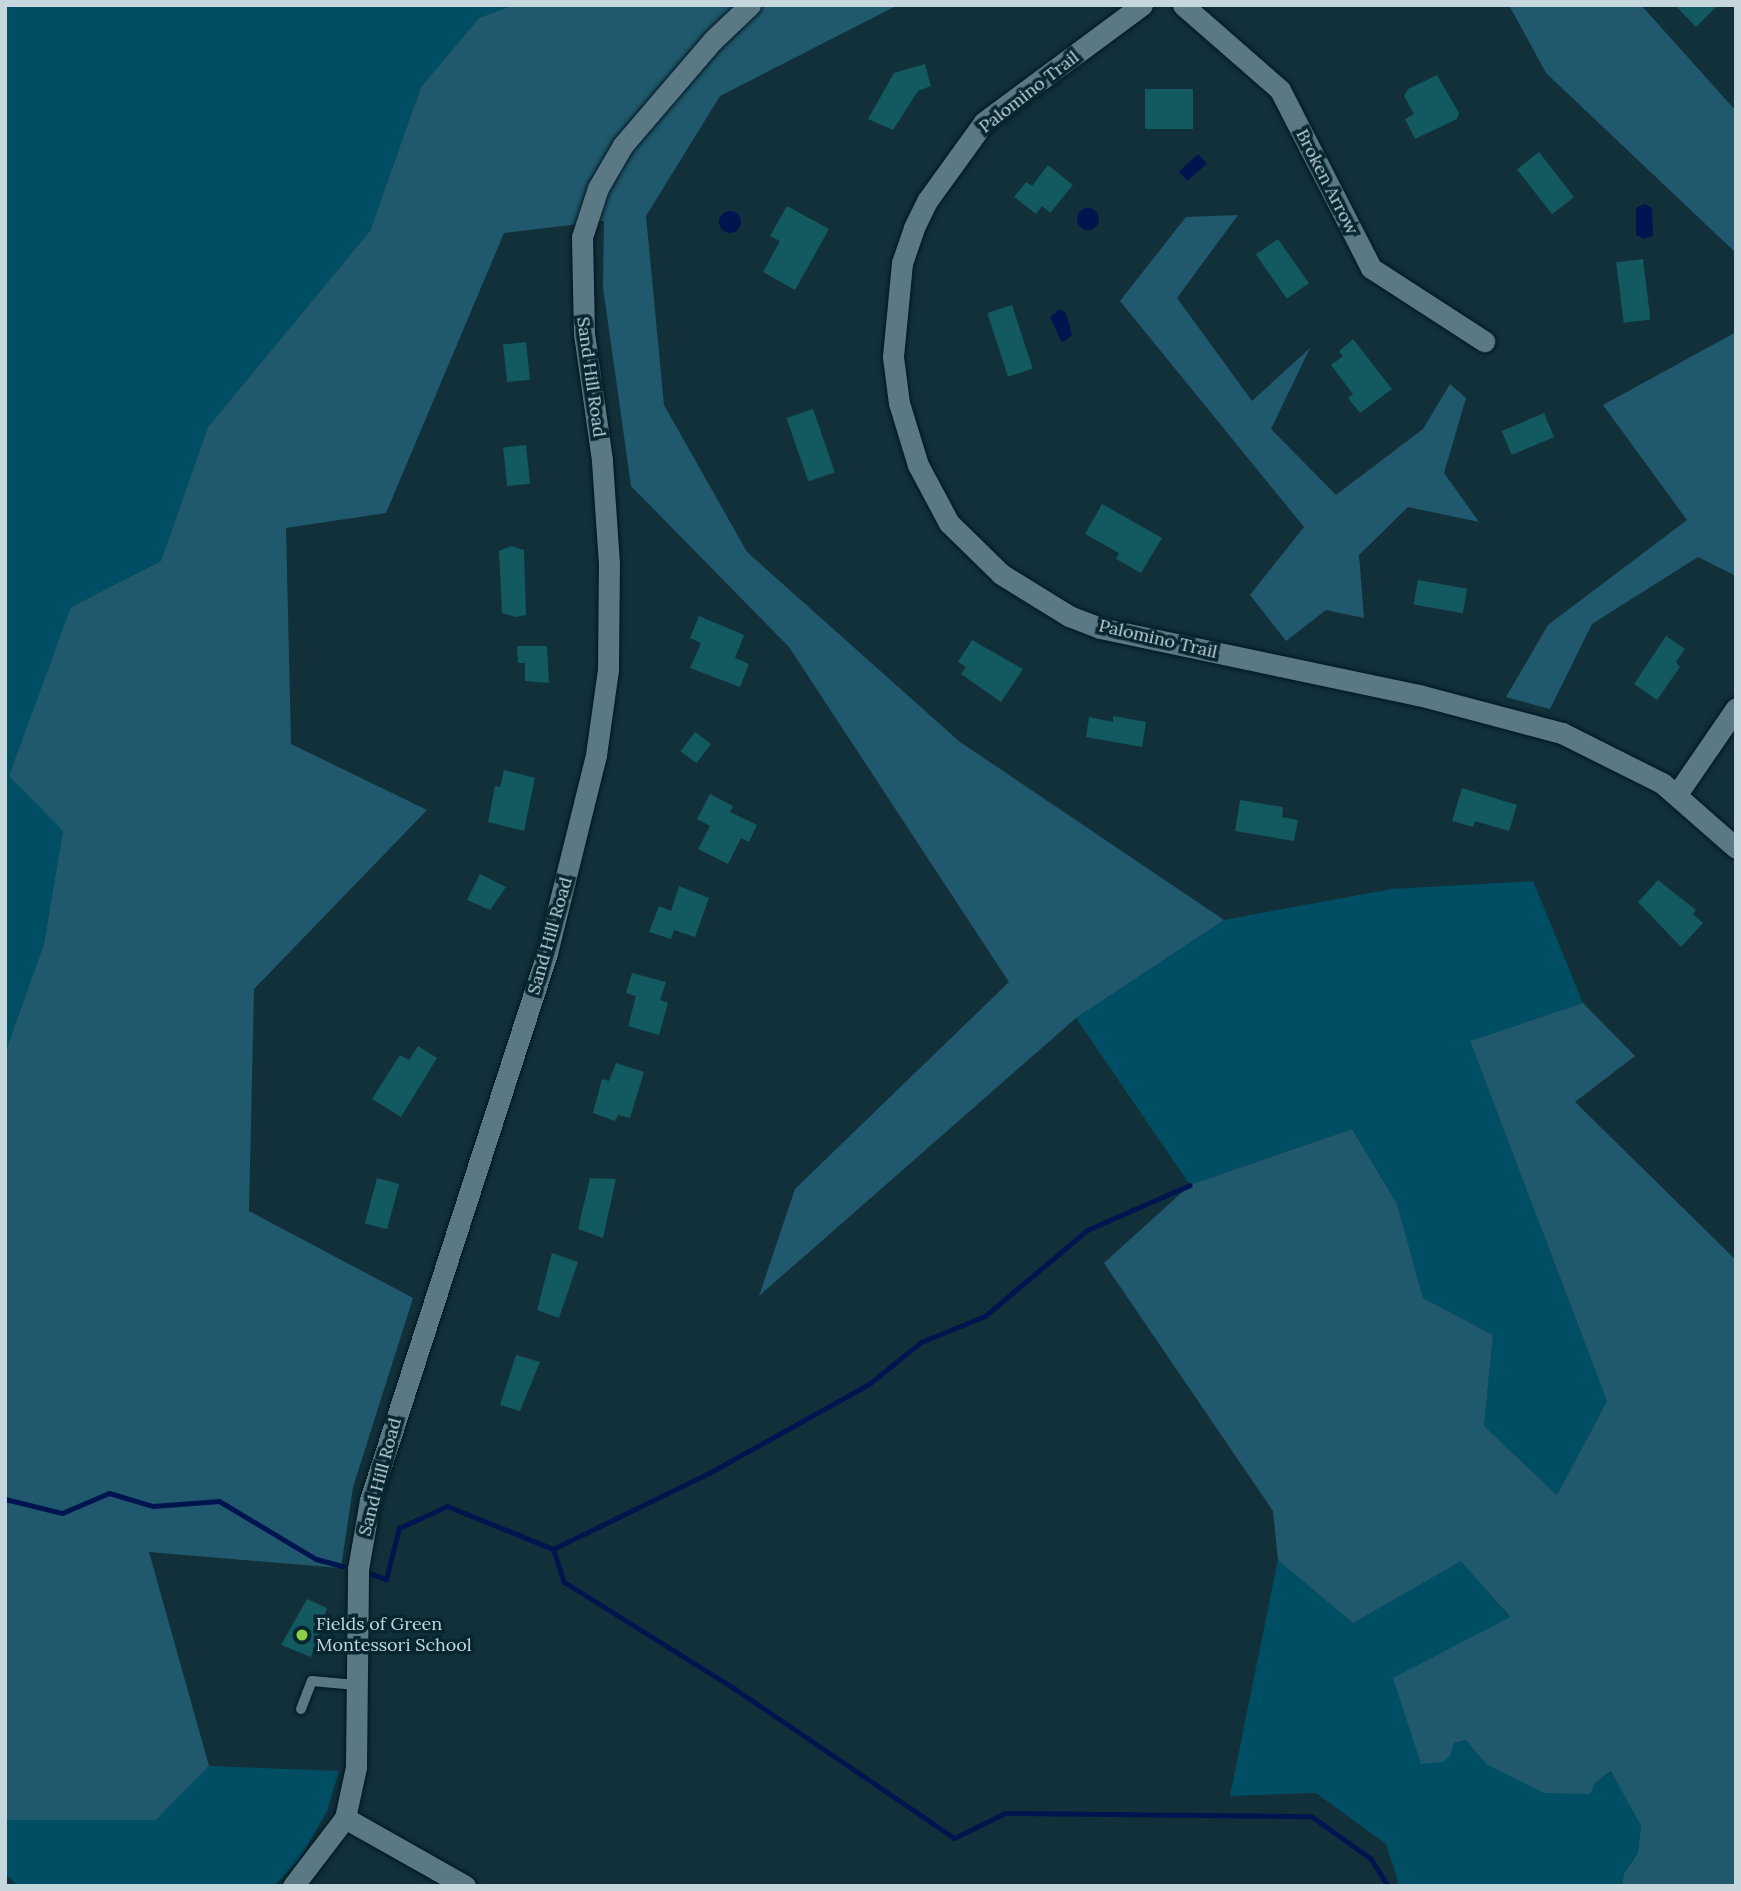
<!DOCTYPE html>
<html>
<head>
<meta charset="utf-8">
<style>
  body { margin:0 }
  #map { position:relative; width:1741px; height:1891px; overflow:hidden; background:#12303a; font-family:Lora,serif }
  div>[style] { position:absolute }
  .green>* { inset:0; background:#004e63 }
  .forest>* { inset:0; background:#20596d }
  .water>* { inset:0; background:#00154f; transform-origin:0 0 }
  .round { border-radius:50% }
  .stream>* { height:5px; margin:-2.5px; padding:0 2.5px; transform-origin:2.5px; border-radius:2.5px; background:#00154f }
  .building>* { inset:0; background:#125960; transform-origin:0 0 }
  .roads { filter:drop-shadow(0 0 2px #001721) drop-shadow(0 0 2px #001721) }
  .lane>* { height:10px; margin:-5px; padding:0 5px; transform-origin:5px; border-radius:5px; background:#5a7985 }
  .street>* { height:21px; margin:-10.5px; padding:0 10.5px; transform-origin:10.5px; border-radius:10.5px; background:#5a7985 }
  .dots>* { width:19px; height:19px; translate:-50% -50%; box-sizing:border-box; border:4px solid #072630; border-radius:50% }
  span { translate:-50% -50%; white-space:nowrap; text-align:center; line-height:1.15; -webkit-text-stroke:7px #072630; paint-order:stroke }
  .street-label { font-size:18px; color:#c5d6dd }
  .poi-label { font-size:18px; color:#c5d6dd }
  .left { translate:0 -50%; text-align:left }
  .frame { position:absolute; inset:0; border:7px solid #c5d6dd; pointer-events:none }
</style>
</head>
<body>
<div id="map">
  <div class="green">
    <div style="clip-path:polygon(5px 5px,513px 5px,479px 18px,421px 87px,370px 231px,208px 427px,161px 561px,71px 607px,63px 831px,44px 944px,5px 1053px)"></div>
    <div style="clip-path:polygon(1533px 881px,1583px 1003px,1470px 1041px,1607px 1401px,1557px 1495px,1484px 1426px,1493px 1335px,1423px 1298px,1397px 1204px,1352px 1129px,1190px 1185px,1076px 1018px,1224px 920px,1391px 889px)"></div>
    <div style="clip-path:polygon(1278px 1559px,1353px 1623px,1461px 1560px,1510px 1618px,1394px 1678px,1450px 1756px,1454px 1743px,1466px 1740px,1486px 1764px,1595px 1783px,1612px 1771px,1641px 1826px,1638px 1853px,1624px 1873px,1622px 1886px,1395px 1886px,1398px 1881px,1386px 1844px,1316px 1793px,1230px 1796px)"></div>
    <div style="clip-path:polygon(209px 1766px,339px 1771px,327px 1811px,299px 1860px,274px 1886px,18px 1886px,5px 1873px,5px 1820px,156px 1820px)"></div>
  </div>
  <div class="forest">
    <div style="clip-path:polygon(513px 5px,898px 5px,720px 96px,646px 216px,664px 405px,747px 552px,960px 742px,1224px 920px,1076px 1018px,759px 1296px,795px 1189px,1009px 982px,789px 647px,631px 486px,603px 287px,604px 221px,504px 233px,386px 513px,286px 528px,291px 744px,427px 810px,254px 989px,249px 1211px,413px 1298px,353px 1487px,341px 1568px,149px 1552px,209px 1766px,156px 1820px,5px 1820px,5px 1053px,44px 944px,63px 831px,9px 776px,71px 607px,161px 561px,208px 427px,370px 231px,421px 87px,479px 18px)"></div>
    <div style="clip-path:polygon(1509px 5px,1641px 5px,1736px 111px,1736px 253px,1546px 73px)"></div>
    <div style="clip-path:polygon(1238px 215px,1177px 298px,1252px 401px,1310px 348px,1271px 429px,1336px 495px,1423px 429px,1450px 384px,1466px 398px,1444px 473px,1479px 522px,1408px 507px,1359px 555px,1364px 618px,1326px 610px,1286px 641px,1250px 595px,1304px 527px,1120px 301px,1186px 217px)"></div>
    <div style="clip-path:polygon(1736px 332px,1736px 576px,1698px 557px,1592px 624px,1550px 709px,1506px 697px,1548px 625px,1687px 520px,1603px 405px)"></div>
    <div style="clip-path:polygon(1583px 1003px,1635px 1056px,1575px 1102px,1736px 1260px,1736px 1886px,1622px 1886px,1624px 1873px,1638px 1853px,1641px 1826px,1611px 1771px,1595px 1783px,1590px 1794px,1544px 1793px,1486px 1764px,1466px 1740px,1454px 1743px,1450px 1756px,1442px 1762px,1421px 1764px,1393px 1678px,1510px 1617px,1461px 1561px,1353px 1623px,1278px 1560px,1273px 1511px,1104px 1263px,1190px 1185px,1352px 1129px,1397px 1204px,1423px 1298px,1493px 1335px,1484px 1426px,1557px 1495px,1607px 1401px,1470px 1041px)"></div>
  </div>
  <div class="water">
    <div style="left:1198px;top:154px;width:13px;height:26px;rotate:48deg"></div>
    <div style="clip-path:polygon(1645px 204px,1652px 208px,1653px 236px,1644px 239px,1636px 235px,1636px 208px)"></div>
    <div class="round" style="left:1077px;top:208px;width:22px;height:22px"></div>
    <div class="round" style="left:719px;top:211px;width:22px;height:22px"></div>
    <div style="clip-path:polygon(1060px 309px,1066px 313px,1072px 335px,1062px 343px,1050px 317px)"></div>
  </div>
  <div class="stream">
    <div style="left:5px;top:1499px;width:59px;rotate:13.8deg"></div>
    <div style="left:62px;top:1513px;width:51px;rotate:-23.1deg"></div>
    <div style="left:109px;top:1493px;width:46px;rotate:16.5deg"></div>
    <div style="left:153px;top:1506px;width:66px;rotate:-4.3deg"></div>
    <div style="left:219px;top:1501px;width:113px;rotate:30.9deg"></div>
    <div style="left:316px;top:1559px;width:28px;rotate:15deg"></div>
    <div style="left:553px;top:1549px;width:35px;rotate:72deg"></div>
    <div style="left:564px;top:1582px;width:202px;rotate:32deg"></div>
    <div style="left:735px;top:1689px;width:265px;rotate:34.2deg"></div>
    <div style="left:954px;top:1838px;width:57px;rotate:-26.1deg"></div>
    <div style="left:1005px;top:1813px;width:306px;rotate:0.6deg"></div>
    <div style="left:1311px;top:1816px;width:74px;rotate:35.6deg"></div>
    <div style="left:1371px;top:1859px;width:32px;rotate:58deg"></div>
    <div style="left:372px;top:1574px;width:15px;rotate:20deg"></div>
    <div style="left:386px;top:1579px;width:53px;rotate:-75.7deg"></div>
    <div style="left:399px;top:1528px;width:53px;rotate:-24.6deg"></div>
    <div style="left:447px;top:1506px;width:114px;rotate:22.1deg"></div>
    <div style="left:553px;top:1549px;width:174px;rotate:-26deg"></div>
    <div style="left:709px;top:1473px;width:183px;rotate:-29.1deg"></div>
    <div style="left:869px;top:1384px;width:67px;rotate:-38.9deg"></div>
    <div style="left:921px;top:1342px;width:69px;rotate:-22.1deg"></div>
    <div style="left:985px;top:1316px;width:133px;rotate:-40.1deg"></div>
    <div style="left:1087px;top:1230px;width:112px;rotate:-23.6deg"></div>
  </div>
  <div class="building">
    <div style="clip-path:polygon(1675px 5px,1718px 5px,1696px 27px)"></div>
    <div style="clip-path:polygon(925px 64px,931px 86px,918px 91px,893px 130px,868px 119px,894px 73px)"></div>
    <div style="clip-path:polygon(1437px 75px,1459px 113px,1457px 119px,1415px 139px,1405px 119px,1414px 114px,1404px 96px,1408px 89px)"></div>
    <div style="left:1145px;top:89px;width:48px;height:40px"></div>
    <div style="left:1539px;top:152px;width:57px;height:28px;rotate:52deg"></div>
    <div style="clip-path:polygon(1048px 165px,1073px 185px,1050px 213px,1042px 206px,1036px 214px,1014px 197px,1026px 182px,1032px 186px)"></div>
    <div style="clip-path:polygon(787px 206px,829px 229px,795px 290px,763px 272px,780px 241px,770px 236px)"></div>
    <div style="left:1278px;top:239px;width:54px;height:27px;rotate:55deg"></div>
    <div style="left:1643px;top:259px;width:61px;height:27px;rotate:83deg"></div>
    <div style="left:1012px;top:305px;width:67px;height:26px;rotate:72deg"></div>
    <div style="clip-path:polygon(1353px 339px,1392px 389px,1360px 413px,1348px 398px,1353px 394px,1331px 365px,1343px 356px,1339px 351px)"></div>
    <div style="left:526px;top:342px;width:38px;height:23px;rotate:84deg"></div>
    <div style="left:813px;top:409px;width:67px;height:28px;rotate:71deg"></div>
    <div style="left:1544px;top:413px;width:26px;height:46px;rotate:67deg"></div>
    <div style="left:526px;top:445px;width:39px;height:23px;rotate:84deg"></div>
    <div style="clip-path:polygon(1102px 504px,1162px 538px,1141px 573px,1116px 559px,1119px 553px,1085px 534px)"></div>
    <div style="clip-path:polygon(511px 546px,524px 550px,526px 615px,516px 617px,502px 613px,499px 551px)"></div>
    <div style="left:1418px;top:580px;width:50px;height:25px;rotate:10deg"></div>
    <div style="clip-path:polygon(699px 616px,744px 635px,735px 658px,749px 664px,740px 687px,690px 668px,701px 643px,690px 638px)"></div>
    <div style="clip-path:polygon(1666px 636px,1685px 649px,1676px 662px,1680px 667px,1657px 700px,1634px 684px)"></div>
    <div style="clip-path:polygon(972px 640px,1023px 669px,1001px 702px,961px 674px,966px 667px,958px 662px)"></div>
    <div style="clip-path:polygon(517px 646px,547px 646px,549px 683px,525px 681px,525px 663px,518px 663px)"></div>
    <div style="clip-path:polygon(1113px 716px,1146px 722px,1142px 747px,1086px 737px,1089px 717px,1113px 722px)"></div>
    <div style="left:695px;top:732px;width:20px;height:24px;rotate:37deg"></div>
    <div style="clip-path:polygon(504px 770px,535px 778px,524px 831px,488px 822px,495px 786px,500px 787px)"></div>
    <div style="clip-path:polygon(1462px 788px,1517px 805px,1509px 831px,1475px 821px,1473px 827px,1452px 821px)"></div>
    <div style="clip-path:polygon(710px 794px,733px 806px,730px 812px,757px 825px,749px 842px,741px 838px,728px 864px,698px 849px,710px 826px,697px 819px)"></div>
    <div style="clip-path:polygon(1240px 800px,1283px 807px,1282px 817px,1298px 820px,1294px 841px,1235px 831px)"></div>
    <div style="clip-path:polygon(480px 874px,506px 887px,490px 910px,467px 900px)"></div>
    <div style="clip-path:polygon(1658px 880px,1696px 910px,1693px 914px,1703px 923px,1681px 947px,1638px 902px)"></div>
    <div style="clip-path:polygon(679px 886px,709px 898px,695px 937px,674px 930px,671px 939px,649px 932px,659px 906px,671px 911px)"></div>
    <div style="clip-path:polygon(632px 973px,666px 982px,660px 1000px,668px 1003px,659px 1035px,628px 1026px,636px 996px,626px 993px)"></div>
    <div style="clip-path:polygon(418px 1046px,437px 1058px,401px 1117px,372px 1099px,400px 1055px,409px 1060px)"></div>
    <div style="clip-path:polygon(616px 1063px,644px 1072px,630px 1118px,618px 1115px,615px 1121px,593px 1113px,602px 1079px,609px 1081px)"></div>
    <div style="left:377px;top:1178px;width:23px;height:47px;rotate:15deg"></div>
    <div style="clip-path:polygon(590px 1178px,616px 1179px,603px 1238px,578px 1229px)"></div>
    <div style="clip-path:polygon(552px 1253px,578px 1262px,559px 1318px,537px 1310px)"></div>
    <div style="clip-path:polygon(516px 1355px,540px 1362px,520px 1411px,500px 1405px)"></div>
    <div style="clip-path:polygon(307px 1599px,327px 1608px,311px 1657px,281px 1645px)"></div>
  </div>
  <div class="roads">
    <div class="lane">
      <div style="left:301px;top:1709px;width:30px;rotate:-69deg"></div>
      <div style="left:312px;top:1681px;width:44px;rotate:5.2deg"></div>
    </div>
    <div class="street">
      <div style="left:1142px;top:5px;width:197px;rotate:143.5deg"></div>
      <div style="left:984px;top:122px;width:97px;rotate:125.8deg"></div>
      <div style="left:927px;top:201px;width:30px;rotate:116deg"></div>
      <div style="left:914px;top:228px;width:37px;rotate:109deg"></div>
      <div style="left:902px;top:263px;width:94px;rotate:95.5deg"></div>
      <div style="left:893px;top:357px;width:46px;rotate:82.6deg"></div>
      <div style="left:899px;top:403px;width:65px;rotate:73deg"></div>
      <div style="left:918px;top:465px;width:66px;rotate:61.9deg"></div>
      <div style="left:949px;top:523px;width:73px;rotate:44.4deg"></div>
      <div style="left:1001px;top:574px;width:80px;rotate:31.7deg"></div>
      <div style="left:1069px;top:616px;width:33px;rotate:21deg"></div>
      <div style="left:1100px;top:628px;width:326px;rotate:11.9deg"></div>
      <div style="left:1419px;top:695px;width:148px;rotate:14.9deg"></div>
      <div style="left:1562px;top:733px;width:112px;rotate:26.6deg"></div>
      <div style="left:1662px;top:783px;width:98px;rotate:41.3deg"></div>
      <div style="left:1183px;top:5px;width:129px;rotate:41.2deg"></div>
      <div style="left:1280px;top:90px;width:200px;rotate:62.9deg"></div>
      <div style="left:1371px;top:268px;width:135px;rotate:32.9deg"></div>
      <div style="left:1677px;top:794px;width:104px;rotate:-55.5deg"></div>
      <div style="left:345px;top:1818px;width:138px;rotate:29.5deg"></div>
      <div style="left:293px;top:1886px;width:86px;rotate:-52.6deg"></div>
      <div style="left:345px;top:1818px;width:52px;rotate:-77.8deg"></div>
      <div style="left:356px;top:1767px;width:198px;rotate:-89.4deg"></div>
      <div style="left:358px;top:1569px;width:70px;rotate:-80.1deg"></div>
      <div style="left:370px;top:1500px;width:575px;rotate:-72.07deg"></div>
      <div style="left:547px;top:953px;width:204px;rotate:-76.1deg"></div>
      <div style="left:596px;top:755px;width:86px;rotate:-82deg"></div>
      <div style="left:608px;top:670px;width:106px;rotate:-89.5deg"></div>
      <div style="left:609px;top:564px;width:104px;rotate:-93.9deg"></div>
      <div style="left:602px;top:460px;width:127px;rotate:-98.1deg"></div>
      <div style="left:584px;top:334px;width:97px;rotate:-91.2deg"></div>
      <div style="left:582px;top:237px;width:52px;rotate:-71.9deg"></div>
      <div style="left:598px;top:188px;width:50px;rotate:-59.8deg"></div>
      <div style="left:623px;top:145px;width:138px;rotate:-49.4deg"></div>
      <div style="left:713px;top:40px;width:51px;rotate:-43.4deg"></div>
    </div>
  </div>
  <div class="dots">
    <div style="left:302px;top:1635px;background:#8dce44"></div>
  </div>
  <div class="street-label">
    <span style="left:1029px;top:92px;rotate:-38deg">Palomino Trail</span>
    <span style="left:1327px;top:182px;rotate:63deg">Broken Arrow</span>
    <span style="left:591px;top:377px;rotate:82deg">Sand Hill Road</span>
    <span style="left:1158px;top:639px;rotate:13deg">Palomino Trail</span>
    <span style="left:550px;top:936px;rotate:-74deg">Sand Hill Road</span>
    <span style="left:380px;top:1477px;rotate:-75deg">Sand Hill Road</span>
  </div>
  <div class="poi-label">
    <span class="left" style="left:316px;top:1635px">Fields of Green<br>Montessori School</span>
  </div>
  <div class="frame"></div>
</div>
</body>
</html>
